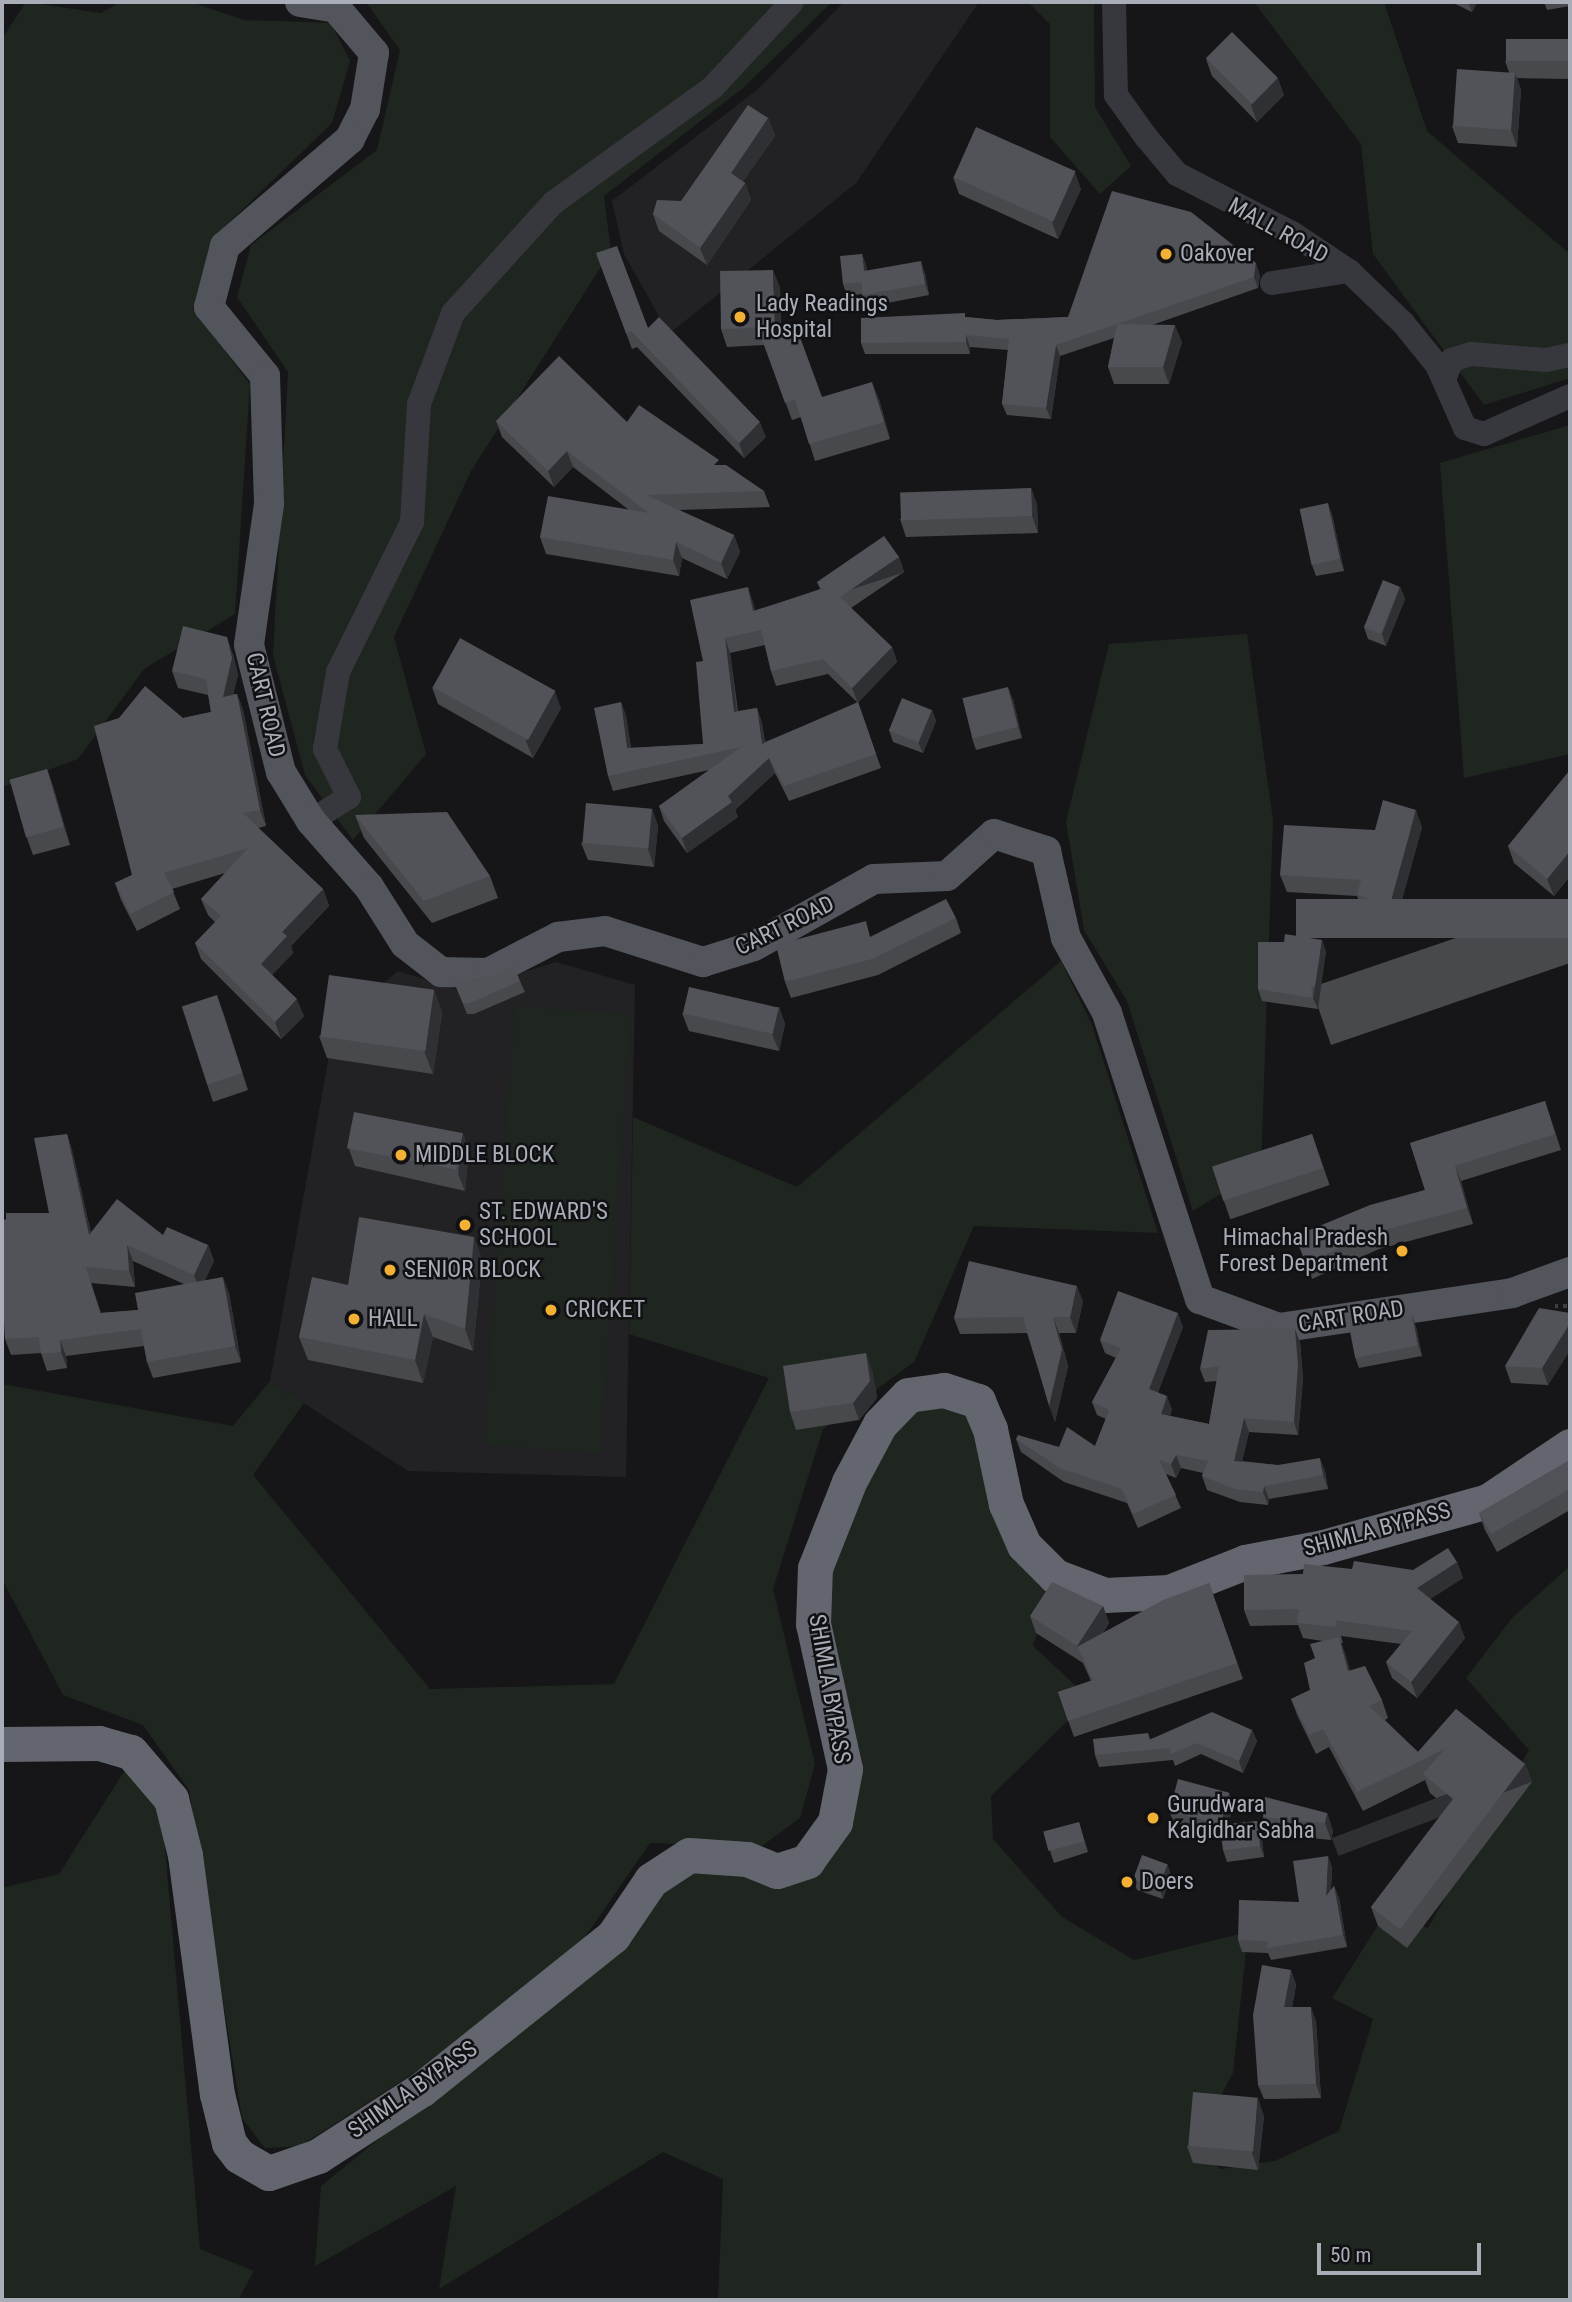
<!DOCTYPE html>
<html>
<head>
<meta charset="utf-8">
<style>
  body { margin:0 }
  #map { position:relative; width:1572px; height:2302px; overflow:hidden; background:#161618; font-family:"Roboto Condensed",sans-serif }
  div>[style] { position:absolute }
  .built>* { inset:0; background:#222225 }
  .green>* { inset:0; background:#1e261f; transform-origin:0 0 }
  .path>* { height:4.5px; margin-top:-2.25px; transform-origin:0; background:repeating-linear-gradient(90deg,#3d3f44 0 3.5px,transparent 0 8.5px) }
  .minor>* { height:24px; margin:-12px; padding:0 12px; transform-origin:12px; border-radius:12px; background:#37383d }
  .major>* { height:30px; margin:-15px; padding:0 15px; transform-origin:15px; border-radius:15px; background:#53555c }
  .highway>* { height:35px; margin:-17.5px; padding:0 17.5px; transform-origin:17.5px; border-radius:17.5px; background:#63666e }
  .wall>* { inset:0; background:#47494d; transform-origin:0 0 }
  .shaded-wall>* { inset:0; background:#2f3033; transform-origin:0 0 }
  .building>* { inset:0; background:#525359; transform-origin:0 0 }
  .dots>* { width:19px; height:19px; translate:-50% -50%; box-sizing:border-box; border:4px solid #111113; border-radius:50% }
  span { translate:-50% -50%; white-space:nowrap; text-align:center; line-height:1.15; -webkit-text-stroke:5px #111113; paint-order:stroke }
  .street-label { font-size:23px; color:#a8adb8 }
  .poi-label { font-size:23px; color:#a8adb8 }
  .left { translate:0 -50%; text-align:left }
  .right { translate:-100% -50%; text-align:right }
  .frame { position:absolute; inset:0; border:4px solid #a8adb8; pointer-events:none }
  .scale { position:absolute; left:1317px; top:2243px; width:164px; height:32px; box-sizing:border-box; border:4px solid #a8adb8; border-top:0; padding-left:9px; font-size:21px; line-height:24px; white-space:nowrap; color:#a8adb8; -webkit-text-stroke:5px #111113; paint-order:stroke }
</style>
</head>
<body>
<div id="map">
  <div class="built">
    <div style="clip-path:polygon(844px 2px,979px 2px,856px 183px,669px 334px,624px 254px,612px 201px,757px 90px)"></div>
    <div style="clip-path:polygon(556px 962px,635px 985px,626px 1477px,408px 1471px,270px 1381px,335px 1023px,398px 971px,462px 991px)"></div>
  </div>
  <div class="green">
    <div style="clip-path:polygon(26px 2px,101px 13px,120px 2px,191px 2px,244px 20px,331px 23px,350px 61px,332px 123px,215px 236px,193px 309px,250px 384px,235px 614px,144px 669px,78px 759px,2px 787px,2px 39px)"></div>
    <div style="clip-path:polygon(366px 2px,832px 2px,743px 88px,604px 196px,611px 251px,471px 471px,394px 637px,426px 754px,353px 840px,305px 775px,273px 655px,288px 372px,237px 297px,251px 245px,377px 150px,400px 50px)"></div>
    <div style="clip-path:polygon(1028px 2px,1094px 2px,1095px 107px,1131px 166px,1100px 194px,1050px 137px,1050px 24px)"></div>
    <div style="clip-path:polygon(1254px 2px,1384px 2px,1427px 131px,1570px 254px,1570px 378px,1484px 405px,1373px 254px,1361px 144px)"></div>
    <div style="clip-path:polygon(1570px 425px,1570px 754px,1464px 778px,1440px 463px)"></div>
    <div style="clip-path:polygon(1247px 634px,1273px 820px,1261px 1169px,1193px 1211px,1127px 1001px,1084px 930px,1066px 822px,1109px 644px)"></div>
    <div style="clip-path:polygon(1061px 961px,1092px 1025px,1158px 1233px,974px 1226px,914px 1362px,823px 1429px,773px 1589px,815px 1764px,800px 1818px,762px 1846px,650px 1843px,583px 1940px,436px 2059px,300px 2146px,265px 2148px,242px 2118px,189px 1790px,143px 1725px,63px 1695px,2px 1579px,2px 1384px,233px 1426px,270px 1381px,304px 1403px,253px 1475px,430px 1689px,614px 1684px,769px 1378px,629px 1334px,633px 1117px,797px 1187px)"></div>
    <div style="left:515px;top:1006px;width:116px;height:440px;rotate:4deg"></div>
    <div style="clip-path:polygon(916px 1402px,973px 1410px,1049px 1594px,1033px 1646px,1090px 1699px,991px 1796px,993px 1839px,1062px 1917px,1134px 1960px,1248px 1932px,1233px 2073px,1194px 2146px,1220px 2169px,1275px 2161px,1339px 2131px,1373px 2019px,1332px 1998px,1385px 1914px,1428px 1928px,1529px 1750px,1466px 1678px,1513px 1617px,1570px 1566px,1570px 2300px,718px 2300px,723px 2179px,663px 2152px,439px 2289px,456px 2186px,315px 2266px,321px 2186px,429px 2098px,657px 1888px,694px 1864px,782px 1879px,843px 1825px,825px 1570px,859px 1483px)"></div>
    <div style="clip-path:polygon(125px 1770px,162px 1814px,200px 2249px,254px 2271px,238px 2300px,2px 2300px,2px 1888px,59px 1874px)"></div>
  </div>
  <div class="path">
    <div style="left:1555px;top:1306px;width:15px"></div>
  </div>
  <div class="minor">
    <div style="left:1114px;top:2px;width:93px;rotate:88.8deg"></div>
    <div style="left:1116px;top:95px;width:52px;rotate:54.5deg"></div>
    <div style="left:1146px;top:137px;width:48px;rotate:50deg"></div>
    <div style="left:1177px;top:174px;width:129px;rotate:27.2deg"></div>
    <div style="left:1292px;top:233px;width:69px;rotate:33.7deg"></div>
    <div style="left:1349px;top:271px;width:75px;rotate:43.9deg"></div>
    <div style="left:1403px;top:323px;width:54px;rotate:51deg"></div>
    <div style="left:1437px;top:365px;width:69px;rotate:66deg"></div>
    <div style="left:1465px;top:428px;width:20px;rotate:18deg"></div>
    <div style="left:1484px;top:434px;width:94px;rotate:-23.8deg"></div>
    <div style="left:1272px;top:283px;width:78px;rotate:-8.9deg"></div>
    <div style="left:1444px;top:379px;width:21px;rotate:-67deg"></div>
    <div style="left:1452px;top:360px;width:20px;rotate:-18deg"></div>
    <div style="left:1471px;top:354px;width:75px;rotate:4.6deg"></div>
    <div style="left:1546px;top:360px;width:25px;rotate:-12deg"></div>
    <div style="left:311px;top:821px;width:45px;rotate:-32.3deg"></div>
    <div style="left:349px;top:797px;width:54px;rotate:-116.6deg"></div>
    <div style="left:325px;top:749px;width:78px;rotate:-80.4deg"></div>
    <div style="left:338px;top:672px;width:167px;rotate:-63.7deg"></div>
    <div style="left:412px;top:522px;width:118px;rotate:-86.6deg"></div>
    <div style="left:419px;top:404px;width:97px;rotate:-69.5deg"></div>
    <div style="left:453px;top:313px;width:149px;rotate:-47.7deg"></div>
    <div style="left:553px;top:203px;width:198px;rotate:-35.9deg"></div>
    <div style="left:713px;top:87px;width:116px;rotate:-47.1deg"></div>
  </div>
  <div class="major">
    <div style="left:300px;top:2px;width:36px;rotate:9deg"></div>
    <div style="left:336px;top:8px;width:59px;rotate:49.8deg"></div>
    <div style="left:374px;top:53px;width:57px;rotate:99.1deg"></div>
    <div style="left:365px;top:109px;width:34px;rotate:117deg"></div>
    <div style="left:350px;top:139px;width:165px;rotate:139.4deg"></div>
    <div style="left:225px;top:246px;width:63px;rotate:104.7deg"></div>
    <div style="left:209px;top:307px;width:89px;rotate:50.9deg"></div>
    <div style="left:265px;top:376px;width:128px;rotate:88.2deg"></div>
    <div style="left:269px;top:504px;width:142px;rotate:98.1deg"></div>
    <div style="left:249px;top:645px;width:131px;rotate:75.9deg"></div>
    <div style="left:281px;top:772px;width:57px;rotate:58.5deg"></div>
    <div style="left:311px;top:821px;width:88px;rotate:48.7deg"></div>
    <div style="left:369px;top:887px;width:67px;rotate:57.7deg"></div>
    <div style="left:405px;top:944px;width:46px;rotate:37.9deg"></div>
    <div style="left:441px;top:972px;width:47px;rotate:1.2deg"></div>
    <div style="left:488px;top:973px;width:79px;rotate:-27.2deg"></div>
    <div style="left:558px;top:937px;width:47px;rotate:-7.3deg"></div>
    <div style="left:605px;top:931px;width:103px;rotate:17.6deg"></div>
    <div style="left:703px;top:962px;width:53px;rotate:-17.4deg"></div>
    <div style="left:754px;top:946px;width:137px;rotate:-29.2deg"></div>
    <div style="left:874px;top:879px;width:73px;rotate:-2.4deg"></div>
    <div style="left:947px;top:876px;width:63px;rotate:-41.8deg"></div>
    <div style="left:994px;top:834px;width:55px;rotate:18.1deg"></div>
    <div style="left:1046px;top:851px;width:89px;rotate:77.1deg"></div>
    <div style="left:1066px;top:938px;width:85px;rotate:61.3deg"></div>
    <div style="left:1107px;top:1013px;width:301px;rotate:72deg"></div>
    <div style="left:1200px;top:1299px;width:84px;rotate:20.2deg"></div>
    <div style="left:1279px;top:1328px;width:236px;rotate:-8.5deg"></div>
    <div style="left:1512px;top:1293px;width:62px;rotate:-19.9deg"></div>
  </div>
  <div class="highway">
    <div style="left:2px;top:1744px;width:97px;rotate:-0.6deg"></div>
    <div style="left:99px;top:1743px;width:33px;rotate:16deg"></div>
    <div style="left:131px;top:1752px;width:62px;rotate:49.6deg"></div>
    <div style="left:171px;top:1799px;width:58px;rotate:76deg"></div>
    <div style="left:185px;top:1855px;width:241px;rotate:82.4deg"></div>
    <div style="left:217px;top:2094px;width:50px;rotate:76.2deg"></div>
    <div style="left:229px;top:2143px;width:16px;rotate:52deg"></div>
    <div style="left:239px;top:2156px;width:34px;rotate:30deg"></div>
    <div style="left:269px;top:2173px;width:52px;rotate:-19.1deg"></div>
    <div style="left:318px;top:2156px;width:124px;rotate:-32.8deg"></div>
    <div style="left:422px;top:2089px;width:245px;rotate:-38.7deg"></div>
    <div style="left:613px;top:1936px;width:68px;rotate:-55.8deg"></div>
    <div style="left:651px;top:1880px;width:45px;rotate:-33.3deg"></div>
    <div style="left:689px;top:1855px;width:58px;rotate:3.9deg"></div>
    <div style="left:747px;top:1859px;width:32px;rotate:22deg"></div>
    <div style="left:777px;top:1871px;width:32px;rotate:-18deg"></div>
    <div style="left:807px;top:1861px;width:48px;rotate:-54.3deg"></div>
    <div style="left:835px;top:1822px;width:54px;rotate:-79.3deg"></div>
    <div style="left:845px;top:1769px;width:148px;rotate:-102.4deg"></div>
    <div style="left:813px;top:1624px;width:56px;rotate:-88deg"></div>
    <div style="left:815px;top:1568px;width:92px;rotate:-68.4deg"></div>
    <div style="left:849px;top:1482px;width:66px;rotate:-61.9deg"></div>
    <div style="left:880px;top:1424px;width:40px;rotate:-46deg"></div>
    <div style="left:908px;top:1395px;width:36px;rotate:-8deg"></div>
    <div style="left:944px;top:1390px;width:36px;rotate:18deg"></div>
    <div style="left:978px;top:1401px;width:30px;rotate:67deg"></div>
    <div style="left:990px;top:1429px;width:77px;rotate:78deg"></div>
    <div style="left:1006px;top:1504px;width:45px;rotate:66.3deg"></div>
    <div style="left:1024px;top:1545px;width:44px;rotate:45deg"></div>
    <div style="left:1055px;top:1576px;width:53px;rotate:20.8deg"></div>
    <div style="left:1105px;top:1595px;width:64px;rotate:-2.7deg"></div>
    <div style="left:1169px;top:1592px;width:82px;rotate:-21.5deg"></div>
    <div style="left:1245px;top:1562px;width:79px;rotate:-10.9deg"></div>
    <div style="left:1323px;top:1547px;width:171px;rotate:-15.6deg"></div>
    <div style="left:1488px;top:1501px;width:99px;rotate:-33.9deg"></div>
  </div>
  <div class="wall">
    <div style="clip-path:polygon(1451px 2px,1477px 2px,1472px 12px)"></div>
    <div style="clip-path:polygon(1544px 2px,1570px 2px,1570px 6px,1547px 10px)"></div>
    <div style="clip-path:polygon(1570px 39px,1570px 79px,1517px 78px,1521px 90px,1517px 147px,1458px 143px,1452px 126px,1509px 72px,1505px 61px)"></div>
    <div style="clip-path:polygon(1206px 59px,1284px 95px,1257px 122px,1212px 76px)"></div>
    <div style="clip-path:polygon(768px 118px,775px 136px,743px 181px,745px 183px,751px 200px,707px 265px,659px 231px,653px 214px,681px 201px)"></div>
    <div style="clip-path:polygon(953px 177px,1081px 189px,1058px 239px,959px 194px)"></div>
    <div style="clip-path:polygon(596px 253px,648px 328px,766px 437px,744px 458px,637px 347px,632px 349px)"></div>
    <div style="clip-path:polygon(862px 254px,866px 265px,867px 271px,925px 273px,929px 295px,866px 307px,862px 294px,847px 296px,843px 284px)"></div>
    <div style="clip-path:polygon(1260px 275px,1258px 288px,1152px 325px,1182px 342px,1169px 384px,1114px 384px,1108px 367px,1114px 338px,1060px 356px,1051px 419px,1007px 415px,1002px 404px,1008px 350px,970px 347px,970px 354px,865px 354px,861px 343px,966px 317px,997px 320px,1068px 317px)"></div>
    <div style="clip-path:polygon(780px 287px,781px 335px,822px 397px,879px 399px,890px 439px,815px 461px,801px 417px,792px 420px,764px 345px,727px 347px,721px 329px)"></div>
    <div style="clip-path:polygon(496px 421px,627px 422px,764px 491px,770px 507px,679px 510px,734px 535px,740px 552px,727px 579px,682px 558px,679px 576px,546px 554px,540px 537px,629px 510px,573px 467px,554px 487px,502px 437px)"></div>
    <div style="clip-path:polygon(1031px 488px,1037px 505px,1038px 533px,906px 537px,900px 519px)"></div>
    <div style="clip-path:polygon(1332px 514px,1344px 571px,1316px 576px,1312px 565px)"></div>
    <div style="clip-path:polygon(evenodd,899px 557px,904px 572px,851px 608px,892px 647px,897px 662px,858px 702px,881px 768px,789px 801px,775px 773px,735px 810px,738px 817px,687px 853px,664px 821px,659px 806px,709px 770px,613px 791px,608px 776px,621px 702px,626px 716px,631px 748px,703px 744px,703px 661px,753px 602px,755px 611px,820px 589px,817px 582px,899px 557px,765px 645px,771px 671px,776px 686px,828px 674px,858px 703px,765px 742px,762px 723px,757px 708px,738px 711px,730px 653px,765px 645px)"></div>
    <div style="clip-path:polygon(1400px 587px,1405px 599px,1386px 646px,1368px 639px,1364px 627px)"></div>
    <div style="clip-path:polygon(233px 654px,238px 675px,233px 694px,237px 694px,243px 710px,266px 826px,258px 828px,323px 889px,329px 906px,291px 946px,293px 953px,272px 975px,304px 1016px,281px 1039px,201px 959px,195px 943px,215px 922px,208px 915px,201px 899px,225px 873px,172px 889px,180px 909px,137px 931px,121px 900px,115px 883px,132px 875px,183px 718px,211px 712px,208px 695px,178px 688px,172px 671px)"></div>
    <div style="clip-path:polygon(432px 687px,561px 708px,533px 758px,438px 704px)"></div>
    <div style="clip-path:polygon(1013px 699px,1022px 738px,976px 750px,972px 738px)"></div>
    <div style="clip-path:polygon(932px 710px,936px 721px,923px 753px,893px 742px,889px 730px)"></div>
    <div style="clip-path:polygon(47px 769px,53px 786px,70px 845px,33px 855px,27px 838px)"></div>
    <div style="clip-path:polygon(1570px 770px,1570px 876px,1554px 896px,1514px 863px,1508px 846px)"></div>
    <div style="clip-path:polygon(652px 809px,658px 826px,654px 867px,588px 860px,581px 843px)"></div>
    <div style="clip-path:polygon(355px 815px,490px 876px,498px 898px,432px 923px,364px 838px)"></div>
    <div style="clip-path:polygon(1422px 827px,1396px 921px,1363px 912px,1357px 896px,1287px 892px,1280px 875px,1375px 830px)"></div>
    <div style="clip-path:polygon(1570px 899px,1570px 963px,1331px 1045px,1318px 1007px,1318px 1009px,1262px 1001px,1258px 989px,1326px 951px,1321px 984px)"></div>
    <div style="clip-path:polygon(956px 918px,961px 933px,878px 975px,791px 998px,785px 982px)"></div>
    <div style="clip-path:polygon(491px 977px,520px 981px,525px 992px,474px 1014px,467px 1014px,454px 982px)"></div>
    <div style="clip-path:polygon(434px 990px,442px 1013px,433px 1074px,327px 1058px,319px 1036px)"></div>
    <div style="clip-path:polygon(779px 1007px,785px 1024px,779px 1051px,689px 1031px,682px 1013px)"></div>
    <div style="clip-path:polygon(223px 1012px,248px 1090px,213px 1102px,207px 1084px)"></div>
    <div style="clip-path:polygon(1545px 1101px,1561px 1150px,1461px 1181px,1473px 1224px,1379px 1249px,1312px 1279px,1295px 1236px,1425px 1190px,1410px 1143px)"></div>
    <div style="clip-path:polygon(evenodd,67px 1134px,72px 1150px,91px 1233px,163px 1235px,208px 1245px,214px 1261px,205px 1280px,229px 1293px,241px 1362px,153px 1378px,147px 1362px,144px 1346px,66px 1356px,67px 1368px,47px 1371px,41px 1353px,11px 1355px,5px 1339px,4px 1317px,2px 1318px,2px 1220px,49px 1213px,67px 1134px,133px 1261px,184px 1284px,138px 1310px,101px 1313px,91px 1283px,135px 1287px,133px 1261px)"></div>
    <div style="left:1312px;top:1134px;width:54px;height:105px;rotate:71deg"></div>
    <div style="clip-path:polygon(349px 1149px,469px 1150px,465px 1191px,355px 1166px)"></div>
    <div style="clip-path:polygon(474px 1237px,482px 1260px,473px 1351px,433px 1337px,423px 1383px,308px 1360px,299px 1337px,348px 1285px)"></div>
    <div style="clip-path:polygon(1083px 1301px,1076px 1333px,1059px 1333px,1068px 1366px,1055px 1422px,1027px 1333px,960px 1334px,954px 1318px)"></div>
    <div style="clip-path:polygon(1570px 1313px,1570px 1350px,1548px 1385px,1511px 1383px,1505px 1366px)"></div>
    <div style="clip-path:polygon(1412px 1315px,1416px 1327px,1422px 1356px,1359px 1368px,1355px 1357px)"></div>
    <div style="clip-path:polygon(1183px 1327px,1158px 1392px,1172px 1409px,1170px 1416px,1209px 1424px,1217px 1381px,1205px 1382px,1200px 1369px,1300px 1342px,1303px 1379px,1298px 1435px,1249px 1432px,1242px 1461px,1325px 1471px,1328px 1489px,1269px 1499px,1268px 1505px,1240px 1502px,1207px 1490px,1202px 1476px,1203px 1473px,1181px 1468px,1176px 1478px,1166px 1474px,1181px 1508px,1138px 1528px,1127px 1503px,1064px 1482px,1021px 1452px,1016px 1439px,1059px 1447px,1095px 1446px,1106px 1419px,1097px 1415px,1092px 1402px,1116px 1358px,1105px 1353px,1100px 1340px)"></div>
    <div style="clip-path:polygon(872px 1370px,877px 1398px,859px 1420px,796px 1430px,790px 1412px)"></div>
    <div style="clip-path:polygon(1570px 1460px,1570px 1510px,1497px 1552px,1485px 1530px,1479px 1513px)"></div>
    <div style="clip-path:polygon(1457px 1562px,1463px 1578px,1430px 1599px,1465px 1638px,1417px 1698px,1392px 1678px,1386px 1662px,1401px 1644px,1341px 1636px,1343px 1643px,1341px 1643px,1350px 1671px,1382px 1700px,1388px 1718px,1385px 1720px,1418px 1752px,1456px 1709px,1525px 1764px,1532px 1782px,1407px 1948px,1378px 1926px,1371px 1907px,1447px 1807px,1430px 1793px,1425px 1780px,1363px 1811px,1329px 1747px,1316px 1754px,1298px 1717px,1291px 1699px,1310px 1690px,1315px 1658px,1323px 1641px,1303px 1638px,1298px 1625px,1250px 1626px,1244px 1610px,1303px 1574px,1352px 1569px,1413px 1570px)"></div>
    <div style="clip-path:polygon(1209px 1583px,1243px 1679px,1074px 1737px,1058px 1692px,1091px 1681px,1083px 1663px,1036px 1633px,1030px 1616px,1103px 1606px,1109px 1623px,1103px 1633px)"></div>
    <div style="clip-path:polygon(1252px 1730px,1257px 1741px,1243px 1773px,1201px 1754px,1175px 1766px,1173px 1760px,1099px 1767px,1095px 1755px,1148px 1733px,1150px 1739px)"></div>
    <div style="clip-path:polygon(1229px 1793px,1234px 1804px,1228px 1824px,1257px 1821px,1261px 1832px,1264px 1857px,1227px 1862px,1223px 1850px,1221px 1835px,1174px 1823px,1169px 1811px)"></div>
    <div style="clip-path:polygon(1327px 1813px,1333px 1831px,1331px 1840px,1269px 1834px,1263px 1817px)"></div>
    <div style="clip-path:polygon(1079px 1822px,1088px 1852px,1054px 1863px,1050px 1851px)"></div>
    <div style="clip-path:polygon(1328px 1856px,1332px 1868px,1331px 1890px,1334px 1886px,1339px 1898px,1347px 1947px,1271px 1960px,1268px 1953px,1242px 1952px,1238px 1940px,1299px 1902px)"></div>
    <div style="clip-path:polygon(1167px 1864px,1171px 1875px,1163px 1899px,1137px 1890px,1133px 1879px)"></div>
    <div style="clip-path:polygon(1291px 1970px,1296px 1985px,1292px 2007px,1316px 2021px,1321px 2098px,1264px 2099px,1258px 2085px)"></div>
    <div style="clip-path:polygon(1264px 2116px,1258px 2170px,1193px 2163px,1187px 2146px)"></div>
  </div>
  <div class="shaded-wall">
    <div style="clip-path:polygon(1468px 2px,1477px 2px,1472px 12px)"></div>
    <div style="clip-path:polygon(1515px 73px,1521px 90px,1517px 147px,1511px 130px)"></div>
    <div style="clip-path:polygon(1278px 78px,1284px 95px,1257px 122px,1251px 105px)"></div>
    <div style="clip-path:polygon(768px 118px,775px 136px,737px 190px,731px 173px)"></div>
    <div style="clip-path:polygon(1075px 172px,1081px 189px,1058px 239px,1052px 222px)"></div>
    <div style="clip-path:polygon(745px 183px,751px 200px,707px 265px,700px 248px)"></div>
    <div style="clip-path:polygon(862px 254px,866px 265px,868px 283px,864px 271px)"></div>
    <div style="clip-path:polygon(921px 261px,925px 273px,929px 295px,925px 284px)"></div>
    <div style="clip-path:polygon(1256px 263px,1260px 275px,1258px 288px,1254px 277px)"></div>
    <div style="clip-path:polygon(773px 270px,780px 287px,781px 355px,775px 338px)"></div>
    <div style="clip-path:polygon(1175px 325px,1182px 342px,1169px 384px,1163px 367px)"></div>
    <div style="clip-path:polygon(966px 335px,970px 347px,970px 354px,966px 342px)"></div>
    <div style="clip-path:polygon(1056px 345px,1060px 356px,1051px 419px,1046px 408px)"></div>
    <div style="clip-path:polygon(872px 382px,879px 399px,890px 439px,884px 422px)"></div>
    <div style="clip-path:polygon(760px 422px,766px 437px,744px 458px,739px 443px)"></div>
    <div style="clip-path:polygon(567px 451px,573px 467px,554px 487px,548px 471px)"></div>
    <div style="clip-path:polygon(1031px 488px,1037px 505px,1038px 533px,1032px 516px)"></div>
    <div style="clip-path:polygon(1328px 503px,1332px 514px,1344px 571px,1340px 559px)"></div>
    <div style="clip-path:polygon(734px 535px,740px 552px,727px 579px,721px 563px)"></div>
    <div style="clip-path:polygon(676px 542px,682px 558px,679px 576px,673px 560px)"></div>
    <div style="left:899px;top:557px;width:16px;height:71px;rotate:72deg"></div>
    <div style="clip-path:polygon(748px 587px,753px 602px,758px 626px,753px 611px)"></div>
    <div style="clip-path:polygon(1400px 587px,1405px 599px,1386px 646px,1382px 634px)"></div>
    <div style="clip-path:polygon(227px 637px,233px 654px,238px 675px,229px 713px,223px 697px)"></div>
    <div style="clip-path:polygon(725px 638px,730px 653px,739px 727px,734px 712px)"></div>
    <div style="clip-path:polygon(892px 647px,897px 662px,858px 703px,852px 688px)"></div>
    <div style="clip-path:polygon(1008px 687px,1013px 699px,1022px 738px,1018px 727px)"></div>
    <div style="clip-path:polygon(555px 691px,561px 708px,533px 758px,526px 741px)"></div>
    <div style="clip-path:polygon(237px 694px,243px 710px,266px 826px,260px 810px)"></div>
    <div style="clip-path:polygon(621px 702px,626px 716px,633px 763px,627px 748px)"></div>
    <div style="clip-path:polygon(757px 708px,762px 723px,767px 759px,762px 744px)"></div>
    <div style="clip-path:polygon(932px 710px,936px 721px,923px 753px,918px 742px)"></div>
    <div style="clip-path:polygon(769px 758px,775px 773px,735px 810px,738px 817px,687px 853px,682px 838px)"></div>
    <div style="clip-path:polygon(47px 769px,53px 786px,70px 845px,64px 827px)"></div>
    <div style="clip-path:polygon(652px 809px,658px 826px,654px 867px,648px 849px)"></div>
    <div style="clip-path:polygon(1416px 810px,1422px 827px,1396px 921px,1390px 904px)"></div>
    <div style="clip-path:polygon(1570px 851px,1570px 876px,1554px 896px,1547px 879px)"></div>
    <div style="clip-path:polygon(323px 889px,329px 906px,291px 946px,293px 953px,267px 980px,261px 964px,282px 932px)"></div>
    <div style="clip-path:polygon(1322px 940px,1326px 951px,1318px 1009px,1313px 998px)"></div>
    <div style="clip-path:polygon(434px 990px,442px 1013px,433px 1074px,424px 1051px)"></div>
    <div style="clip-path:polygon(217px 995px,223px 1012px,248px 1090px,242px 1073px)"></div>
    <div style="clip-path:polygon(297px 999px,304px 1016px,281px 1039px,275px 1022px)"></div>
    <div style="clip-path:polygon(779px 1007px,785px 1024px,779px 1051px,772px 1034px)"></div>
    <div style="clip-path:polygon(463px 1133px,469px 1150px,465px 1191px,458px 1174px)"></div>
    <div style="clip-path:polygon(67px 1134px,72px 1150px,95px 1252px,89px 1235px)"></div>
    <div style="clip-path:polygon(1455px 1166px,1461px 1181px,1473px 1224px,1467px 1208px)"></div>
    <div style="clip-path:polygon(474px 1237px,482px 1260px,473px 1351px,465px 1329px)"></div>
    <div style="clip-path:polygon(127px 1245px,133px 1261px,135px 1287px,129px 1271px)"></div>
    <div style="clip-path:polygon(208px 1245px,214px 1261px,200px 1291px,194px 1275px)"></div>
    <div style="clip-path:polygon(223px 1277px,229px 1293px,241px 1362px,235px 1346px)"></div>
    <div style="clip-path:polygon(1077px 1286px,1083px 1301px,1076px 1333px,1070px 1317px)"></div>
    <div style="clip-path:polygon(1178px 1313px,1183px 1327px,1154px 1402px,1149px 1389px)"></div>
    <div style="clip-path:polygon(424px 1314px,433px 1337px,423px 1383px,415px 1360px)"></div>
    <div style="clip-path:polygon(1412px 1315px,1416px 1327px,1422px 1356px,1418px 1345px)"></div>
    <div style="clip-path:polygon(1053px 1317px,1059px 1333px,1068px 1366px,1055px 1422px,1049px 1406px)"></div>
    <div style="clip-path:polygon(1570px 1323px,1570px 1350px,1548px 1385px,1542px 1368px)"></div>
    <div style="clip-path:polygon(1295px 1329px,1300px 1342px,1303px 1379px,1298px 1435px,1294px 1422px)"></div>
    <div style="clip-path:polygon(60px 1340px,66px 1356px,67px 1368px,61px 1352px)"></div>
    <div style="clip-path:polygon(866px 1353px,872px 1370px,877px 1398px,859px 1420px,853px 1403px)"></div>
    <div style="clip-path:polygon(1167px 1396px,1172px 1409px,1166px 1427px,1161px 1414px)"></div>
    <div style="clip-path:polygon(1244px 1418px,1249px 1432px,1239px 1474px,1234px 1461px)"></div>
    <div style="clip-path:polygon(1176px 1455px,1181px 1468px,1176px 1478px,1171px 1464px)"></div>
    <div style="clip-path:polygon(1320px 1458px,1325px 1471px,1328px 1489px,1323px 1475px)"></div>
    <div style="clip-path:polygon(1264px 1486px,1269px 1499px,1268px 1505px,1263px 1492px)"></div>
    <div style="clip-path:polygon(1457px 1562px,1463px 1578px,1422px 1604px,1417px 1588px)"></div>
    <div style="clip-path:polygon(1103px 1606px,1109px 1623px,1084px 1661px,1077px 1646px)"></div>
    <div style="clip-path:polygon(1459px 1622px,1465px 1638px,1417px 1698px,1411px 1682px)"></div>
    <div style="clip-path:polygon(1339px 1637px,1346px 1655px,1355px 1690px,1348px 1671px)"></div>
    <div style="clip-path:polygon(1252px 1730px,1257px 1741px,1243px 1773px,1239px 1761px)"></div>
    <div style="left:1525px;top:1764px;width:19px;height:207px;rotate:69deg"></div>
    <div style="clip-path:polygon(1229px 1793px,1234px 1804px,1225px 1836px,1221px 1824px)"></div>
    <div style="clip-path:polygon(1327px 1813px,1333px 1831px,1331px 1840px,1325px 1823px)"></div>
    <div style="clip-path:polygon(1257px 1821px,1261px 1832px,1264px 1857px,1260px 1846px)"></div>
    <div style="clip-path:polygon(1328px 1856px,1332px 1868px,1330px 1908px,1326px 1896px)"></div>
    <div style="clip-path:polygon(1167px 1864px,1171px 1875px,1163px 1899px,1159px 1887px)"></div>
    <div style="clip-path:polygon(1334px 1886px,1339px 1898px,1347px 1947px,1343px 1935px)"></div>
    <div style="clip-path:polygon(1291px 1970px,1296px 1985px,1289px 2022px,1284px 2007px)"></div>
    <div style="clip-path:polygon(1311px 2007px,1316px 2021px,1321px 2098px,1316px 2084px)"></div>
    <div style="clip-path:polygon(1258px 2098px,1264px 2116px,1258px 2170px,1252px 2153px)"></div>
  </div>
  <div class="building">
    <div style="left:1232px;top:32px;width:65px;height:37px;rotate:45deg"></div>
    <div style="left:1506px;top:39px;width:64px;height:22px"></div>
    <div style="left:1457px;top:69px;width:58px;height:57px;rotate:4deg"></div>
    <div style="clip-path:polygon(748px 105px,768px 118px,731px 173px,745px 183px,700px 248px,653px 214px,657px 200px,681px 201px)"></div>
    <div style="left:976px;top:127px;width:109px;height:55px;rotate:24deg"></div>
    <div style="clip-path:polygon(1112px 191px,1191px 212px,1256px 263px,1254px 277px,1056px 345px,1046px 408px,1002px 404px,1009px 339px,966px 335px,966px 342px,861px 343px,861px 318px,965px 313px,965px 317px,997px 320px,1068px 317px)"></div>
    <div style="clip-path:polygon(617px 246px,648px 328px,659px 317px,760px 422px,739px 443px,631px 331px,626px 333px,596px 253px)"></div>
    <div style="clip-path:polygon(862px 254px,864px 271px,921px 261px,925px 284px,862px 295px,862px 282px,843px 284px,840px 256px)"></div>
    <div style="clip-path:polygon(773px 270px,775px 338px,797px 329px,822px 397px,872px 382px,884px 422px,809px 444px,795px 399px,785px 403px,758px 328px,721px 329px,720px 271px)"></div>
    <div style="clip-path:polygon(1117px 324px,1175px 325px,1163px 367px,1108px 367px)"></div>
    <div style="clip-path:polygon(559px 356px,627px 422px,639px 405px,719px 460px,714px 465px,726px 465px,764px 491px,646px 495px,734px 535px,721px 563px,676px 542px,673px 560px,540px 537px,548px 496px,649px 513px,567px 451px,548px 471px,496px 421px)"></div>
    <div style="left:1031px;top:488px;width:28px;height:131px;rotate:88deg"></div>
    <div style="left:1328px;top:503px;width:57px;height:29px;rotate:78deg"></div>
    <div style="clip-path:polygon(884px 536px,899px 557px,840px 597px,892px 647px,852px 688px,823px 659px,771px 671px,761px 630px,725px 638px,734px 712px,757px 708px,762px 744px,858px 702px,876px 754px,784px 786px,769px 758px,728px 796px,732px 802px,682px 838px,659px 806px,741px 747px,608px 776px,594px 708px,621px 702px,627px 748px,703px 744px,696px 662px,703px 661px,690px 600px,748px 587px,753px 611px,822px 589px,817px 582px)"></div>
    <div style="left:1383px;top:580px;width:18px;height:51px;rotate:22deg"></div>
    <div style="clip-path:polygon(183px 626px,227px 637px,232px 658px,223px 697px,237px 694px,260px 810px,243px 813px,323px 889px,282px 932px,287px 936px,261px 964px,297px 999px,275px 1022px,195px 943px,221px 916px,201px 899px,248px 848px,164px 873px,174px 892px,130px 914px,115px 883px,132px 875px,94px 726px,119px 718px,145px 686px,183px 718px,211px 712px,206px 679px,172px 671px)"></div>
    <div style="left:460px;top:638px;width:109px;height:56px;rotate:29deg"></div>
    <div style="left:1008px;top:687px;width:41px;height:47px;rotate:76deg"></div>
    <div style="left:902px;top:698px;width:32px;height:35px;rotate:22deg"></div>
    <div style="left:47px;top:769px;width:60px;height:39px;rotate:74deg"></div>
    <div style="clip-path:polygon(1570px 770px,1570px 851px,1547px 879px,1508px 846px)"></div>
    <div style="clip-path:polygon(1383px 800px,1416px 810px,1390px 904px,1357px 895px,1361px 880px,1280px 875px,1284px 825px,1375px 830px)"></div>
    <div style="left:586px;top:803px;width:66px;height:40px;rotate:5deg"></div>
    <div style="clip-path:polygon(447px 812px,490px 876px,424px 901px,355px 815px)"></div>
    <div style="clip-path:polygon(946px 899px,956px 918px,872px 959px,785px 982px,776px 945px,866px 921px,870px 937px)"></div>
    <div style="left:1570px;top:899px;width:39px;height:274px;rotate:90deg"></div>
    <div style="clip-path:polygon(1285px 934px,1322px 940px,1315px 986px,1311px 988px,1313px 998px,1258px 989px,1258px 942px,1284px 942px)"></div>
    <div style="clip-path:polygon(514px 966px,520px 981px,470px 1003px,463px 1003px,454px 982px,491px 977px)"></div>
    <div style="left:329px;top:975px;width:106px;height:62px;rotate:8deg"></div>
    <div style="left:689px;top:987px;width:92px;height:27px;rotate:13deg"></div>
    <div style="left:217px;top:995px;width:82px;height:37px;rotate:72deg"></div>
    <div style="clip-path:polygon(1545px 1101px,1555px 1134px,1455px 1166px,1467px 1208px,1373px 1233px,1306px 1263px,1295px 1236px,1370px 1205px,1425px 1190px,1410px 1143px)"></div>
    <div style="left:354px;top:1112px;width:111px;height:37px;rotate:11deg"></div>
    <div style="clip-path:polygon(67px 1134px,89px 1235px,117px 1199px,163px 1235px,167px 1227px,208px 1245px,194px 1275px,127px 1245px,129px 1271px,86px 1267px,100px 1313px,138px 1310px,135px 1293px,223px 1277px,235px 1346px,147px 1362px,141px 1329px,60px 1340px,61px 1352px,41px 1354px,39px 1337px,5px 1339px,3px 1298px,2px 1299px,2px 1220px,6px 1220px,6px 1213px,49px 1213px,34px 1138px)"></div>
    <div style="left:1312px;top:1134px;width:36px;height:105px;rotate:72deg"></div>
    <div style="clip-path:polygon(359px 1217px,474px 1237px,465px 1329px,424px 1314px,415px 1360px,299px 1337px,312px 1277px,348px 1285px)"></div>
    <div style="clip-path:polygon(969px 1261px,1077px 1286px,1070px 1317px,1053px 1317px,1062px 1350px,1049px 1406px,1023px 1317px,954px 1318px)"></div>
    <div style="clip-path:polygon(1118px 1291px,1178px 1313px,1149px 1389px,1167px 1396px,1161px 1414px,1209px 1424px,1219px 1366px,1200px 1369px,1208px 1330px,1295px 1329px,1298px 1365px,1294px 1422px,1244px 1418px,1234px 1461px,1278px 1465px,1320px 1458px,1323px 1475px,1264px 1486px,1263px 1492px,1235px 1489px,1202px 1476px,1208px 1461px,1176px 1455px,1171px 1464px,1159px 1460px,1176px 1495px,1133px 1514px,1122px 1489px,1060px 1468px,1016px 1439px,1018px 1435px,1059px 1447px,1067px 1427px,1095px 1446px,1109px 1410px,1092px 1402px,1121px 1348px,1100px 1340px)"></div>
    <div style="clip-path:polygon(1539px 1308px,1570px 1313px,1570px 1323px,1542px 1368px,1505px 1366px)"></div>
    <div style="left:1412px;top:1315px;width:31px;height:64px;rotate:79deg"></div>
    <div style="clip-path:polygon(866px 1353px,870px 1381px,853px 1403px,790px 1412px,783px 1366px)"></div>
    <div style="clip-path:polygon(1570px 1460px,1570px 1489px,1491px 1534px,1479px 1513px)"></div>
    <div style="clip-path:polygon(1448px 1548px,1457px 1562px,1417px 1588px,1459px 1622px,1411px 1682px,1386px 1662px,1412px 1631px,1335px 1620px,1337px 1627px,1297px 1623px,1299px 1609px,1244px 1610px,1244px 1575px,1303px 1574px,1304px 1564px,1352px 1569px,1354px 1561px,1413px 1570px)"></div>
    <div style="clip-path:polygon(1052px 1582px,1103px 1606px,1077px 1646px,1030px 1616px)"></div>
    <div style="clip-path:polygon(1209px 1583px,1237px 1663px,1068px 1721px,1058px 1692px,1093px 1680px,1077px 1647px,1163px 1600px)"></div>
    <div style="clip-path:polygon(1339px 1637px,1348px 1671px,1365px 1666px,1382px 1700px,1369px 1706px,1418px 1752px,1456px 1709px,1525px 1764px,1400px 1929px,1371px 1907px,1453px 1799px,1423px 1774px,1446px 1748px,1357px 1792px,1323px 1729px,1309px 1735px,1291px 1699px,1310px 1690px,1304px 1663px,1315px 1658px,1310px 1644px)"></div>
    <div style="clip-path:polygon(1212px 1712px,1252px 1730px,1239px 1761px,1197px 1743px,1171px 1754px,1169px 1748px,1095px 1755px,1093px 1739px,1148px 1733px,1149px 1740px)"></div>
    <div style="left:1178px;top:1779px;width:53px;height:33px;rotate:15deg"></div>
    <div style="clip-path:polygon(1265px 1797px,1327px 1813px,1325px 1823px,1263px 1817px)"></div>
    <div style="left:1257px;top:1821px;width:25px;height:37px;rotate:83deg"></div>
    <div style="left:1079px;top:1822px;width:20px;height:37px;rotate:75deg"></div>
    <div style="left:1142px;top:1855px;width:27px;height:26px;rotate:20deg"></div>
    <div style="clip-path:polygon(1328px 1856px,1326px 1896px,1334px 1886px,1343px 1935px,1267px 1948px,1268px 1941px,1238px 1940px,1239px 1900px,1299px 1902px,1293px 1861px)"></div>
    <div style="clip-path:polygon(1262px 1965px,1291px 1970px,1284px 2007px,1311px 2007px,1316px 2084px,1258px 2085px,1253px 2015px)"></div>
    <div style="left:1193px;top:2092px;width:65px;height:54px;rotate:5deg"></div>
  </div>
  <div class="dots">
    <div style="left:1166px;top:254px;background:#f2b134"></div>
    <div style="left:740px;top:317px;background:#f2b134"></div>
    <div style="left:401px;top:1155px;background:#f2b134"></div>
    <div style="left:465px;top:1225px;background:#f2b134"></div>
    <div style="left:1402px;top:1251px;background:#f2b134"></div>
    <div style="left:390px;top:1270px;background:#f2b134"></div>
    <div style="left:551px;top:1310px;background:#f2b134"></div>
    <div style="left:354px;top:1319px;background:#f2b134"></div>
    <div style="left:1153px;top:1818px;background:#f2b134"></div>
    <div style="left:1127px;top:1882px;background:#f2b134"></div>
  </div>
  <div class="street-label">
    <span style="left:1278px;top:231px;rotate:29deg">MALL ROAD</span>
    <span style="left:265px;top:705px;rotate:77deg">CART ROAD</span>
    <span style="left:785px;top:926px;rotate:-26deg">CART ROAD</span>
    <span style="left:1351px;top:1317px;rotate:-9deg">CART ROAD</span>
    <span style="left:1377px;top:1530px;rotate:-15deg">SHIMLA BYPASS</span>
    <span style="left:829px;top:1689px;rotate:80deg">SHIMLA BYPASS</span>
    <span style="left:413px;top:2090px;rotate:-35deg">SHIMLA BYPASS</span>
  </div>
  <div class="poi-label">
    <span class="left" style="left:1180px;top:254px">Oakover</span>
    <span class="left" style="left:756px;top:317px">Lady Readings<br>Hospital</span>
    <span class="left" style="left:415px;top:1155px">MIDDLE BLOCK</span>
    <span class="left" style="left:479px;top:1225px">ST. EDWARD'S<br>SCHOOL</span>
    <span class="right" style="left:1388px;top:1251px">Himachal Pradesh<br>Forest Department</span>
    <span class="left" style="left:404px;top:1270px">SENIOR BLOCK</span>
    <span class="left" style="left:565px;top:1310px">CRICKET</span>
    <span class="left" style="left:368px;top:1319px">HALL</span>
    <span class="left" style="left:1167px;top:1818px">Gurudwara<br>Kalgidhar Sabha</span>
    <span class="left" style="left:1141px;top:1882px">Doers</span>
  </div>
  <div class="frame"></div>
  <div class="scale">50 m</div>
</div>
</body>
</html>
